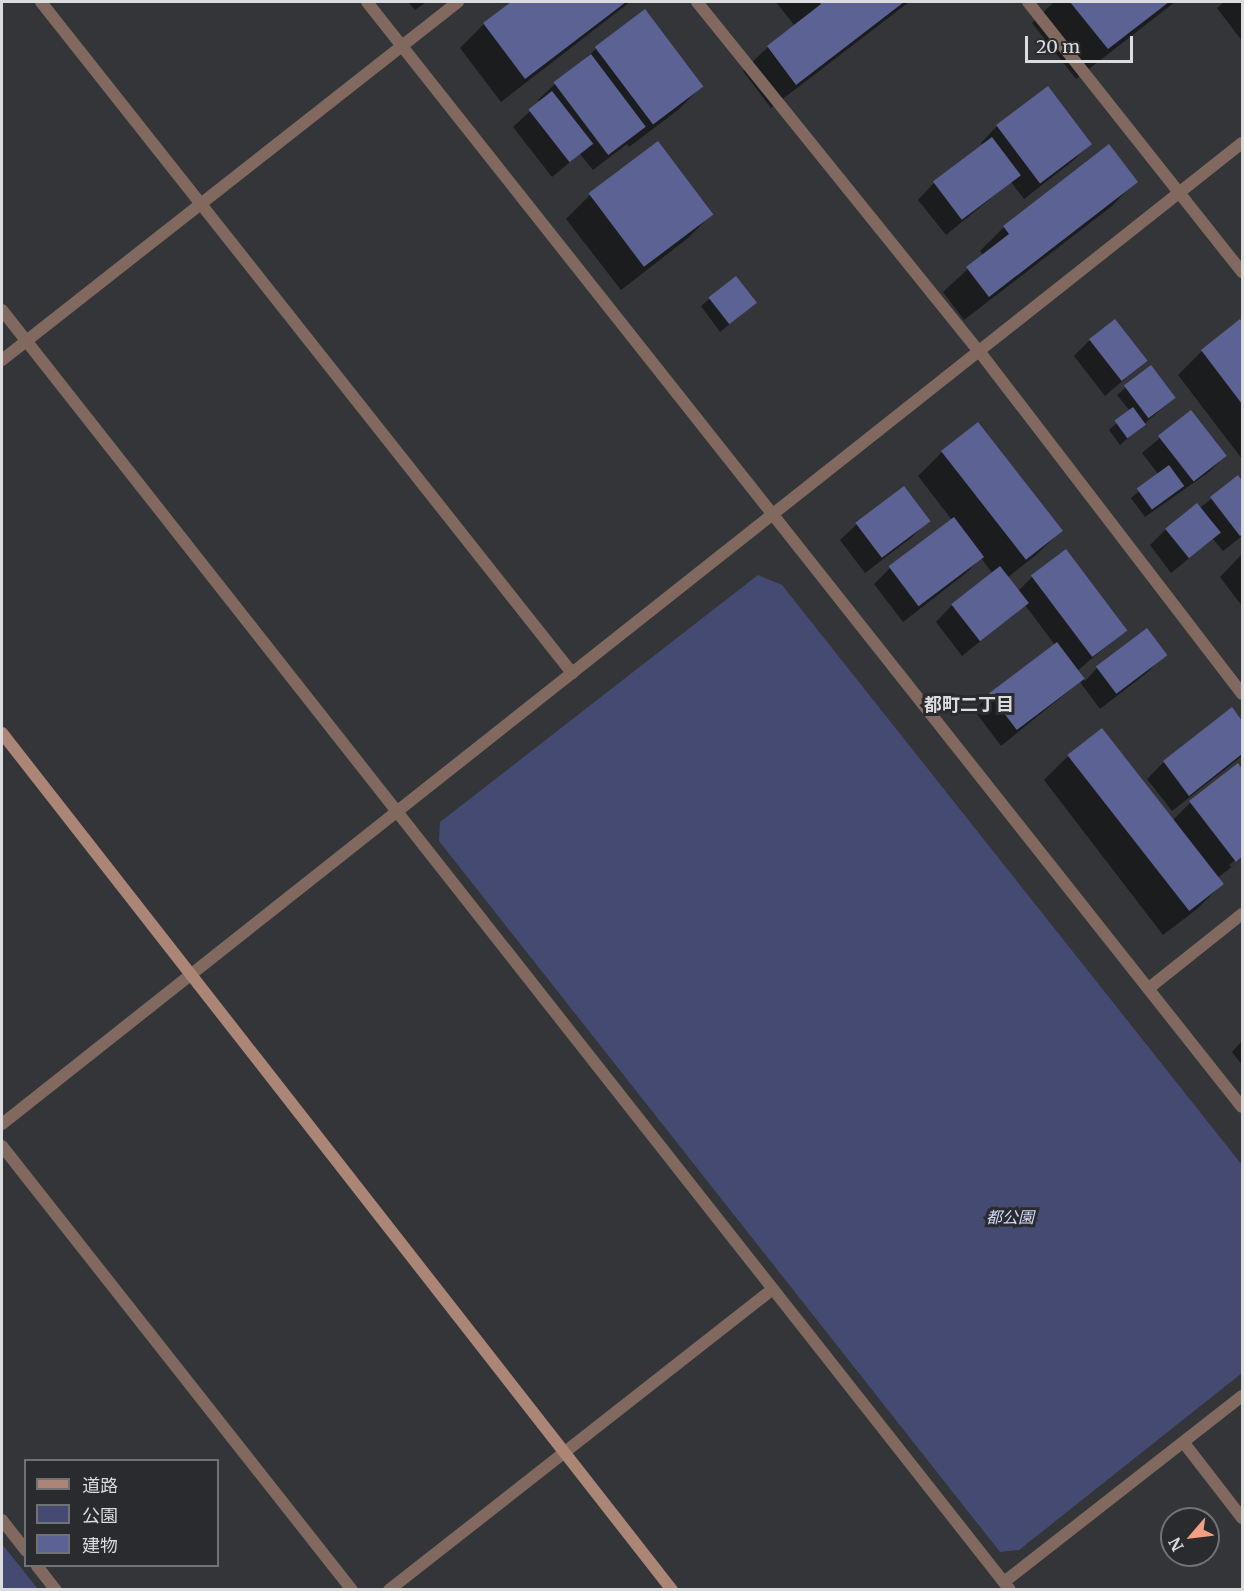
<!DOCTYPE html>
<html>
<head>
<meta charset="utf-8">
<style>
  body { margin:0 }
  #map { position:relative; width:1244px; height:1591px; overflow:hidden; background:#343538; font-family:Merriweather,"Noto Sans JP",serif }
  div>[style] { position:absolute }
  .green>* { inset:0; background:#444a72 }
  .shadow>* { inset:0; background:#0007 }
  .building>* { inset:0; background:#5c6394; transform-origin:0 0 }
  .street>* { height:12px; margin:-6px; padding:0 6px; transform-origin:6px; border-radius:6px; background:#81695f }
  .secondary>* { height:12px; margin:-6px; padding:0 6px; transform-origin:6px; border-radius:6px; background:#ab8576 }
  span { translate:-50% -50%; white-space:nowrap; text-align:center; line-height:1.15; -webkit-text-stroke:6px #2a2b2e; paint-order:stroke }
  .park-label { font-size:16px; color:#d4daf9; font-style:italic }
  .neighbourhood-label { font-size:18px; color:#dbdcde; font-weight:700 }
  .frame { position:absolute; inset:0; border:3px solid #dbdcde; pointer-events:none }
  .legend { position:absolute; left:24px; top:1459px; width:195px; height:108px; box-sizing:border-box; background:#2a2b2e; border:2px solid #717274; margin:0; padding:8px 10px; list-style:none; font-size:18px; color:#dbdcde }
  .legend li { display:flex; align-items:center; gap:12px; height:30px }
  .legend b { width:30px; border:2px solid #717274 }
  .north { position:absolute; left:1160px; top:1507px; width:60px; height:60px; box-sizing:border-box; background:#2a2b2e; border:2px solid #717274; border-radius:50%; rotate:242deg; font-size:16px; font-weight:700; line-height:24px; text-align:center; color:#dbdcde }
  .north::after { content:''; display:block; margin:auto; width:21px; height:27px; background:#f2a081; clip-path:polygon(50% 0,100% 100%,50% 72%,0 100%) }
  .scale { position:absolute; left:1025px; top:36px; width:108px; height:27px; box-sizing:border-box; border:3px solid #dbdcde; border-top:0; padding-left:8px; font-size:18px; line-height:21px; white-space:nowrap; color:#dbdcde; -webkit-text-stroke:4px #2a2b2e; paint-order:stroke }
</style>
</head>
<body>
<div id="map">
  <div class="green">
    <div style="clip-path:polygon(758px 575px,782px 585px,1242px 1165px,1242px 1373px,1019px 1550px,1000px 1552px,439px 841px,440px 822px)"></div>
    <div style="clip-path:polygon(2px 1544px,38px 1589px,2px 1589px)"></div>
  </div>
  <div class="shadow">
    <div style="clip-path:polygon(408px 2px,426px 2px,415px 10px)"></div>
    <div style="clip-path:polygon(513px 2px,630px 2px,501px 102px,460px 48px,484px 24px)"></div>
    <div style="clip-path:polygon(776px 2px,909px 2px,771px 108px,743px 71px,768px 47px,795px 26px)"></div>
    <div style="clip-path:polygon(1054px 2px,1175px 2px,1076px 79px,1032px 23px)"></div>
    <div style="clip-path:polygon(1224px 2px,1242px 2px,1242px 41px,1217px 8px)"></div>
    <div style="clip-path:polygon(596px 49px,702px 86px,678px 110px,629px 147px,627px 144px,593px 170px,580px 154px,552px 177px,513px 127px,540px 102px,538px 100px,555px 84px)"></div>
    <div style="clip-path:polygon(1047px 88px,1090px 144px,1074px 160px,1024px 199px,1011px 182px,946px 235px,918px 200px,934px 183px,983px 146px,981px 143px,997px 126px)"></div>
    <div style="clip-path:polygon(1136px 181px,1112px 206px,964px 320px,943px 292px,983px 255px,980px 251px,1004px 227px)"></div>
    <div style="clip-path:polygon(590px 195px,712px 214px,688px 238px,621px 290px,566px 219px)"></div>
    <div style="clip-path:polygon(736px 278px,747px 310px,720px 332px,701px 306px)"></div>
    <div style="clip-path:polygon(1240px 321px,1242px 325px,1242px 459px,1178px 375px,1202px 351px)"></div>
    <div style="clip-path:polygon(1090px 340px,1146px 361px,1105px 396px,1074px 356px)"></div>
    <div style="clip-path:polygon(1150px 367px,1174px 398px,1120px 445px,1109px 430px,1130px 411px,1117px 395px)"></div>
    <div style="clip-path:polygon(1191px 412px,1225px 456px,1209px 472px,1145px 517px,1131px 498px,1159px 475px,1142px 453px)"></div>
    <div style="clip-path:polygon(942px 452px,1061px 531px,1036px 555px,1007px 578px,1018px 591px,1032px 577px,1126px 630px,1077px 671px,1085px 681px,1097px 668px,1165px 654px,1149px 671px,1100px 709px,1080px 682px,1001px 746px,974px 710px,990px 694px,1055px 645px,1025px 605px,962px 656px,936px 622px,952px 605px,993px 574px,981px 558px,966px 573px,903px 622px,874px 584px,890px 568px,952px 520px,918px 476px)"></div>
    <div style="clip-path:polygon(1238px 477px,1242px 483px,1242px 536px,1223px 551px,1213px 539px,1171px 573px,1150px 545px,1166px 529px,1197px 505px,1200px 508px)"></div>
    <div style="clip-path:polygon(928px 520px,912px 537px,865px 573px,840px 540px,857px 524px)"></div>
    <div style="clip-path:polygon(1242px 554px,1242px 606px,1220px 577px)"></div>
    <div style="clip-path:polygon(1232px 709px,1242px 724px,1242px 756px,1172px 811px,1147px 779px,1164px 762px)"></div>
    <div style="clip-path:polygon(1068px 756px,1173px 820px,1190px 803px,1238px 766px,1242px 772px,1242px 855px,1229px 865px,1231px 867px,1242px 859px,1216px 879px,1221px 885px,1197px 909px,1163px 935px,1044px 780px)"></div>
    <div style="clip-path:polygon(1242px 1041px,1242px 1065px,1232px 1052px)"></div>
  </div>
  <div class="building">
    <div style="clip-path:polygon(511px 2px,626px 2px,525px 79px,483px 23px)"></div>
    <div style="clip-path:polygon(819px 2px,904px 2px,796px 85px,767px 46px,821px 4px)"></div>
    <div style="clip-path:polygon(1070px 2px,1169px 2px,1108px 49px)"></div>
    <div style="left:645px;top:9px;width:97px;height:63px;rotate:53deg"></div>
    <div style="left:591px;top:54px;width:91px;height:47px;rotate:53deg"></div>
    <div style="left:1048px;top:86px;width:73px;height:65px;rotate:53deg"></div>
    <div style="left:552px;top:91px;width:67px;height:30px;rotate:52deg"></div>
    <div style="left:992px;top:137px;width:48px;height:74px;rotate:53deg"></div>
    <div style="left:658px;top:141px;width:92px;height:87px;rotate:53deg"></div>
    <div style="clip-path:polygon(1109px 144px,1138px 182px,989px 297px,966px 267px,1009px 234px,1003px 226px)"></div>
    <div style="left:736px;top:276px;width:34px;height:35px;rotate:52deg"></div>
    <div style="left:1115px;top:319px;width:53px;height:33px;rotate:52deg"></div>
    <div style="clip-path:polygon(1240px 319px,1242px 322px,1242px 404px,1201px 350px)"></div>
    <div style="left:1151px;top:365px;width:41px;height:34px;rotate:53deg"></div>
    <div style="left:1133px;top:407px;width:22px;height:23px;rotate:54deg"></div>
    <div style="left:1191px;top:410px;width:58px;height:42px;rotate:52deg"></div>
    <div style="left:978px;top:422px;width:138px;height:47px;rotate:52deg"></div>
    <div style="left:1169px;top:465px;width:26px;height:40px;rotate:54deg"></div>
    <div style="clip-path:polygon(1238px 475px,1242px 481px,1242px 534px,1240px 536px,1210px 497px)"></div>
    <div style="left:904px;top:486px;width:44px;height:61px;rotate:53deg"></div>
    <div style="left:1197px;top:503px;width:38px;height:41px;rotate:51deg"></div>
    <div style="left:954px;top:517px;width:50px;height:82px;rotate:53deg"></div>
    <div style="left:1066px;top:549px;width:102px;height:44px;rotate:53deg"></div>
    <div style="left:1000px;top:566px;width:47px;height:62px;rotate:52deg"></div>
    <div style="left:1147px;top:628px;width:34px;height:64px;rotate:53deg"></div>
    <div style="left:1057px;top:642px;width:46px;height:85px;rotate:53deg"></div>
    <div style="clip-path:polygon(1232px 707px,1242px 721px,1242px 754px,1189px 796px,1163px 761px)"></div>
    <div style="left:1102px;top:728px;width:198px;height:44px;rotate:52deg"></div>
    <div style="clip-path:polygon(1238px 763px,1242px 769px,1242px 856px,1236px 862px,1189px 801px)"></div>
  </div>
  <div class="street">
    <div style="left:41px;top:2px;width:856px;rotate:51.64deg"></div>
    <div style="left:367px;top:2px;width:1409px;rotate:51.63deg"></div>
    <div style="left:697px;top:2px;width:449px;rotate:51.1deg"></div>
    <div style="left:979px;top:351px;width:432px;rotate:52.5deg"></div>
    <div style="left:1028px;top:2px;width:345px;rotate:51.6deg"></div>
    <div style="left:2px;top:310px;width:1629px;rotate:51.78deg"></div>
    <div style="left:2px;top:360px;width:580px;rotate:-38.14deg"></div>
    <div style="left:1149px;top:988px;width:119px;rotate:-38.5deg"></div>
    <div style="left:2px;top:1124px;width:1581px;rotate:-38.35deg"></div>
    <div style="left:2px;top:1146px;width:565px;rotate:51.75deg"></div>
    <div style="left:1184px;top:1443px;width:95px;rotate:52.3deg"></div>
    <div style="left:2px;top:1520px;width:39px;rotate:52deg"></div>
    <div style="left:37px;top:1566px;width:31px;rotate:52deg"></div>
    <div style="left:1004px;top:1582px;width:302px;rotate:-38deg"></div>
    <div style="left:389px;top:1590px;width:488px;rotate:-38.1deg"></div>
  </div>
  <div class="secondary">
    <div style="left:2px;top:733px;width:1088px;rotate:51.98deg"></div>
  </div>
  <div class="park-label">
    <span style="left:1010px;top:1217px">都公園</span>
  </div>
  <div class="neighbourhood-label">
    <span style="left:969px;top:705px">都町二丁目</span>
  </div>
  <div class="frame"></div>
  <ul class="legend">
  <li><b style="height:8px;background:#ab8576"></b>道路</li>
  <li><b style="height:16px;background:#444a72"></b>公園</li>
  <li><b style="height:16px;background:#5c6394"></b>建物</li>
  </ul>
  <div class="north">N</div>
  <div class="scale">20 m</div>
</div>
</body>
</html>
